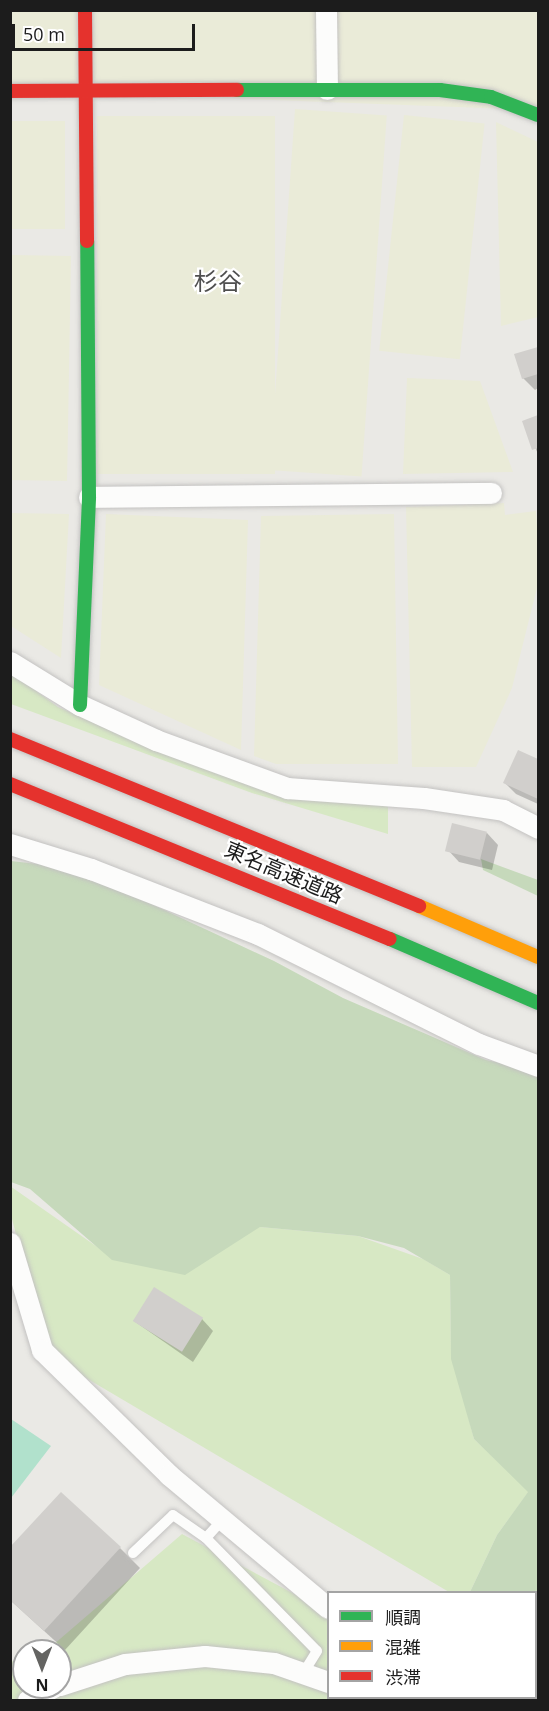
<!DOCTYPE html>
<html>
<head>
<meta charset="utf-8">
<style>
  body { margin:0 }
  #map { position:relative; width:549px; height:1711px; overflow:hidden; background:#eae9e5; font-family:"Open Sans","Noto Sans JP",sans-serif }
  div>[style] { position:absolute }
  .farmland>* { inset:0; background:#eaebd8; transform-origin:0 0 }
  .grass>* { inset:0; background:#d7e8c4 }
  .forest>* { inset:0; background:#c6d9bb }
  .pitch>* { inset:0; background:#b1e1cc }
  .shadow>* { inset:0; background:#0003 }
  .building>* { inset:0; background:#d1cfcc; transform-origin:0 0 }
  .roads { filter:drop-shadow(0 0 2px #c3c2c1) drop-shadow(0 0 2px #c3c2c1) }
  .lane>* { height:10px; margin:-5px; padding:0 5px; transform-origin:5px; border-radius:5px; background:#fcfcfb }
  .street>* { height:21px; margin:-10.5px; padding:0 10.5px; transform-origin:10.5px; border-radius:10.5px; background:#fcfcfb }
  .fast>* { height:14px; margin:-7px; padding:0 7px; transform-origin:7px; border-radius:7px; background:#30b455 }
  .slow>* { height:14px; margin:-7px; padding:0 7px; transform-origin:7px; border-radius:7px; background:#ff9f0a }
  .jam>* { height:14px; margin:-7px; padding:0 7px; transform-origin:7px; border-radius:7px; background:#e5322d }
  span { translate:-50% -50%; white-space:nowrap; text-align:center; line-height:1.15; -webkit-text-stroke:4.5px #fff; paint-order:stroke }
  .street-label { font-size:21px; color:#1c1c1c }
  .quarter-label { font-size:24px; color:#4f4f4f }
  .frame { position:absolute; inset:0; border:12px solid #1c1c1c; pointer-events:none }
  .legend { position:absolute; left:327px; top:1591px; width:210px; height:108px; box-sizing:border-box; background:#fff; border:2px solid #a4a4a4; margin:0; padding:8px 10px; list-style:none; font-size:18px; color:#1c1c1c }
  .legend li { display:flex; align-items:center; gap:12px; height:30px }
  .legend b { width:30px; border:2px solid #a4a4a4 }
  .north { position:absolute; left:12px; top:1639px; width:60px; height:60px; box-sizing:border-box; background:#fff; border:2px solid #a4a4a4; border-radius:50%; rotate:180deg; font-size:16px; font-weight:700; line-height:24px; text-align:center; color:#1c1c1c }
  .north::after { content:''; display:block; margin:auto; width:21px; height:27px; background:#646462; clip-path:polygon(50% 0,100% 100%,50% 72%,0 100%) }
  .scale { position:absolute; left:12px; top:24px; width:183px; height:27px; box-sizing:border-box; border:3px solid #1c1c1c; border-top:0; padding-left:8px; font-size:18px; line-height:21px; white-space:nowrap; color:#1c1c1c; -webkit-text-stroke:4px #fff; paint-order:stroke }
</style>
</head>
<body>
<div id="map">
  <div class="farmland">
    <div style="clip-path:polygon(11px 11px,538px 11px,538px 110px,11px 90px)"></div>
    <div style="left:295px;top:109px;width:92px;height:362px;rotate:4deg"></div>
    <div style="left:404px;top:115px;width:81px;height:237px;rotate:6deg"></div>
    <div style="left:97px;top:116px;width:178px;height:358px"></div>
    <div style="left:11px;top:121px;width:54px;height:108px"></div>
    <div style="clip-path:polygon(496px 122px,538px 142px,538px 317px,501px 326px)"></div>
    <div style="left:11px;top:255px;width:60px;height:225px;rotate:1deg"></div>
    <div style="clip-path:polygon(407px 378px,480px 381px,513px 472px,403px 474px)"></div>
    <div style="clip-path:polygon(504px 503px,505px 515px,536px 511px,538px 539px,538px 584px,512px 688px,476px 767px,412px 767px,406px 507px)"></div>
    <div style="clip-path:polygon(10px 513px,69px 514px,61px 658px,11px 626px)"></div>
    <div style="clip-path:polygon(106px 514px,248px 520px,241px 750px,99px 685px)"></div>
    <div style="clip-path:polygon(394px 514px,398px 764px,276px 764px,254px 756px,261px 516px)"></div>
  </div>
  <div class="grass">
    <div style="clip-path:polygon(10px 672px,58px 707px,181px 760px,388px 805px,388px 834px,252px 793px,11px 704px)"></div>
    <div style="clip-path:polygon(10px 1186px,103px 1251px,260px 1227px,358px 1236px,423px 1259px,450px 1275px,451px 1352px,474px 1439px,529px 1491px,497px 1535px,470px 1592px,449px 1592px,47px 1355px,11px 1215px)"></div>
    <div style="clip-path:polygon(182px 1534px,313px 1604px,328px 1616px,328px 1698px,427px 1700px,11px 1700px,10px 1659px,24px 1670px,24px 1687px,60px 1687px,60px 1651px,46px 1651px)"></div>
  </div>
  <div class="forest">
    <div style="clip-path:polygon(481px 859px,538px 880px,538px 896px,483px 870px)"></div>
    <div style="clip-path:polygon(11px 861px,74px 868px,274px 961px,343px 998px,486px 1060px,538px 1071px,538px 1700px,446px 1698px,536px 1698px,536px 1592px,470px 1592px,497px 1535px,528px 1492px,474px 1439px,451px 1359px,450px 1275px,404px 1248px,358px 1236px,260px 1227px,185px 1275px,112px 1260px,30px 1189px,11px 1182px)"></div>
  </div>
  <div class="pitch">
    <div style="clip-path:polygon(11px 1419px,51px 1446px,11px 1498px)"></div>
  </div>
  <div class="shadow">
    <div style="clip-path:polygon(538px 348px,538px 388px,535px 390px,523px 378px,516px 355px)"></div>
    <div style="clip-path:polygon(538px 417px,538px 454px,524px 422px)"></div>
    <div style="clip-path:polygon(518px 752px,538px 761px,538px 804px,516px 794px,505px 783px)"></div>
    <div style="clip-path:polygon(487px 833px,498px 845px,492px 870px,459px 862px,448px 850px)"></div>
    <div style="clip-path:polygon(202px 1319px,213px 1331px,193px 1362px,134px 1321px)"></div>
    <div style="clip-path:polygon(120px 1548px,140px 1568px,65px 1650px,10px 1600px)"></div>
  </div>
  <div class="building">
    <div style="clip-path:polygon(538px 347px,538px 374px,522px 379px,514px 354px)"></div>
    <div style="clip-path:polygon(538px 415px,538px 448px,532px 450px,522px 421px)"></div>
    <div style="clip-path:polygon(518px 750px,538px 759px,538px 799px,503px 783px)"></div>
    <div style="left:452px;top:823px;width:36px;height:29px;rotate:14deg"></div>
    <div style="left:154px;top:1287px;width:58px;height:40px;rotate:32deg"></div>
    <div style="clip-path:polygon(61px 1492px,121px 1547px,44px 1631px,10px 1600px,10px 1547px)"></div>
  </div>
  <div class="roads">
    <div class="lane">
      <div style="left:223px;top:1519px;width:25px;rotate:132deg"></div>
      <div style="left:206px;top:1538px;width:158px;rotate:45.5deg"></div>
      <div style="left:317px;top:1651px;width:26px;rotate:122deg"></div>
      <div style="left:133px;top:1553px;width:55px;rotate:-43.5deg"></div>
      <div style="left:173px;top:1515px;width:40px;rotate:34.9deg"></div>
    </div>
    <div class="street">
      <div style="left:326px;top:10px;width:79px;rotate:89.3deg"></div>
      <div style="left:89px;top:497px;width:402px;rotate:-0.6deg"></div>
      <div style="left:10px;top:662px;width:82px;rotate:31.6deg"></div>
      <div style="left:80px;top:705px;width:84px;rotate:24.7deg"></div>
      <div style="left:156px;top:740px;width:140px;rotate:20.1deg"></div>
      <div style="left:287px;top:788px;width:137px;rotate:4.2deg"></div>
      <div style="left:424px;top:798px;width:80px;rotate:8.6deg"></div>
      <div style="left:503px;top:810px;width:39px;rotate:27deg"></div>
      <div style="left:10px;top:844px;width:85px;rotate:17.2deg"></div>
      <div style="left:91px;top:869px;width:179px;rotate:21.3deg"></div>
      <div style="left:258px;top:934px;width:247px;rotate:26.5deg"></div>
      <div style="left:479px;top:1044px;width:63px;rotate:20.4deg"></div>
      <div style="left:10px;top:1243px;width:112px;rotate:73.3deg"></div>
      <div style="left:42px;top:1350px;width:178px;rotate:44.5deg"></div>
      <div style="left:169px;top:1475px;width:207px;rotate:39.9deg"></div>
      <div style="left:60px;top:1685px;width:68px;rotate:-17.9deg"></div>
      <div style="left:125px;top:1664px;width:80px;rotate:-5.7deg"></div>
      <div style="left:205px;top:1656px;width:69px;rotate:5.8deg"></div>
      <div style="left:274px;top:1663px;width:57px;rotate:19.4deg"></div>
      <div style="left:358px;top:1698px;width:5px;rotate:22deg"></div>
      <div style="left:430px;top:1698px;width:4px;rotate:27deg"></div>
      <div style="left:28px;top:1700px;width:29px;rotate:-27deg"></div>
    </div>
    <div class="fast">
      <div style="left:237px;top:90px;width:203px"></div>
      <div style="left:440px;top:90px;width:51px;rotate:7.8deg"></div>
      <div style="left:491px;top:97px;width:50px;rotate:21deg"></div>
      <div style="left:80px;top:705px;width:208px;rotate:-87.5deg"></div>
      <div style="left:89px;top:497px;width:256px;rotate:-90.4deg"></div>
      <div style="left:390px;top:939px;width:161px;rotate:23.4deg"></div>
    </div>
    <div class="slow">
      <div style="left:419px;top:906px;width:129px;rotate:23.2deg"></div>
    </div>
    <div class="jam">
      <div style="left:85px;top:10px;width:231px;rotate:89.5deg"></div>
      <div style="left:10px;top:91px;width:227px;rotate:-0.3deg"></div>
      <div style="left:10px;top:739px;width:442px;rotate:22.2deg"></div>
      <div style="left:10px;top:784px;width:410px;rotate:22.2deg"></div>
    </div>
  </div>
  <div class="street-label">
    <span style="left:284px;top:872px;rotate:23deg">東名高速道路</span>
  </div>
  <div class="quarter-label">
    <span style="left:218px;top:281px">杉谷</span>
  </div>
  <div class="frame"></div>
  <ul class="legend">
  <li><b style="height:8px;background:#30b455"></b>順調</li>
  <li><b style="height:8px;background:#ff9f0a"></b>混雑</li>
  <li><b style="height:8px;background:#e5322d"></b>渋滞</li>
  </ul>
  <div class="north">N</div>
  <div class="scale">50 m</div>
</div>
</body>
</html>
